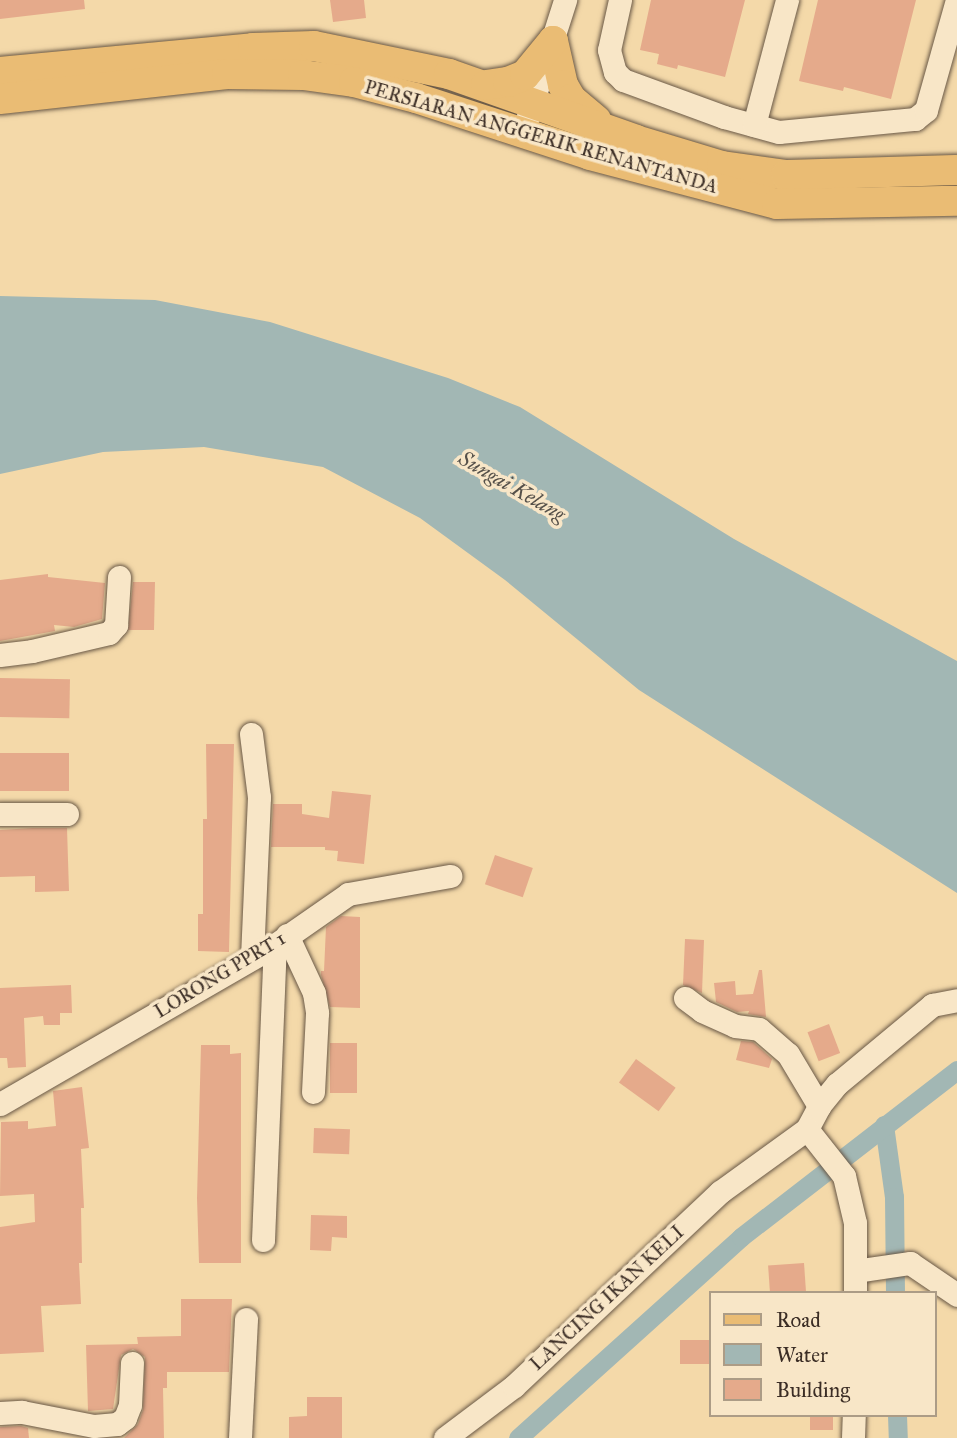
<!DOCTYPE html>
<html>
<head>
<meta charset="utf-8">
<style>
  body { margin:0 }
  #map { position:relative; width:957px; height:1438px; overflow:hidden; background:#f4d9a9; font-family:"IM FELL Great Primer",serif }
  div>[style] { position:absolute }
  .water>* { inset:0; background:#a2b7b4 }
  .canal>* { height:19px; margin:-9.5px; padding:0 9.5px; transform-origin:9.5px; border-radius:9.5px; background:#a2b7b4 }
  .building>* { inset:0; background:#e5aa8b; transform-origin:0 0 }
  .roads { filter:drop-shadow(0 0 2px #695846) drop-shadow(0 0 2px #695846) }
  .minor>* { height:23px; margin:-11.5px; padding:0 11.5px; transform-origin:11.5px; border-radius:11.5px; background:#f8e6c7 }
  .major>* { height:30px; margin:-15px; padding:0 15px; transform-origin:15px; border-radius:15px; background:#eabc74 }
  span { translate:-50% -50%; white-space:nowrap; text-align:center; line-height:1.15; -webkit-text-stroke:7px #f8e6c7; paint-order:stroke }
  .street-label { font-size:19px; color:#3b2d25 }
  .water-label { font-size:21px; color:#555049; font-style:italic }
  .legend { position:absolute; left:709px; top:1291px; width:228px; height:126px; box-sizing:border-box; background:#f8e6c7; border:2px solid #ac9c86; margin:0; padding:9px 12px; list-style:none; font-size:21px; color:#3b2d25 }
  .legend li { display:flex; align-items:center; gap:14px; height:35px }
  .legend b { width:35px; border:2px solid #ac9c86 }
</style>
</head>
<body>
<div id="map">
  <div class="water">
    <div style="clip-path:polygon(0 296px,155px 300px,270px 322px,448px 378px,520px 407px,734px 539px,957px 661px,957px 893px,639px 690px,505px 580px,420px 518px,323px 467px,204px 447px,103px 452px,0 474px)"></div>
  </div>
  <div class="canal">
    <div style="left:884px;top:1125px;width:73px;rotate:82.1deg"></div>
    <div style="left:894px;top:1197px;width:96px;rotate:89.4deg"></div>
    <div style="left:897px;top:1415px;width:23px;rotate:88deg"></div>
    <div style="left:518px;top:1438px;width:300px;rotate:-42deg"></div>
    <div style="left:741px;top:1237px;width:273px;rotate:-37.7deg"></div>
  </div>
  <div class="building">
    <div style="clip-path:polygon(0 0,84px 0,85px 9px,0 19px)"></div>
    <div style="clip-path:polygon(330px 0,364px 0,366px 18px,333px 22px)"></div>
    <div style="clip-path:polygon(651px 0,745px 0,725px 77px,678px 65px,677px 69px,657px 64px,659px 54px,640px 50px)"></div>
    <div style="clip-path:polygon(818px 0,916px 0,891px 99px,844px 87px,843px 91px,799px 81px)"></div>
    <div style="clip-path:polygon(48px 574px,48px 577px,105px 583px,102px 619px,74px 627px,54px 625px,55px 631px,0 641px,0 580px)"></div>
    <div style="clip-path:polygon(133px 582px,155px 582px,154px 630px,128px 630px)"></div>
    <div style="left:0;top:678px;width:70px;height:39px;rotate:1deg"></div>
    <div style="clip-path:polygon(206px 744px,234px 744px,229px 952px,198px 951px,198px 914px,203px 914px,203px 819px,207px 819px)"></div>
    <div style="left:0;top:753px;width:69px;height:38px"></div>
    <div style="clip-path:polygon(332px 791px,371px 795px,364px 864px,337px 861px,338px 851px,325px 850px,325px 847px,271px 847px,273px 804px,302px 804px,302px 814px,329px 818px)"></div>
    <div style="clip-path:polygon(33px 828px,67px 828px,69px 891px,35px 892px,35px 876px,0 877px,0 830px)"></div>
    <div style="left:495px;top:855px;width:40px;height:31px;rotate:19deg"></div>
    <div style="clip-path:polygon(341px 916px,360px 917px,360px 1008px,330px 1007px,321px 975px,321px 971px,324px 971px,326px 927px)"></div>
    <div style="clip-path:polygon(685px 939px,704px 940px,702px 993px,683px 985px)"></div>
    <div style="clip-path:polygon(759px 970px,762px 970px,766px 1017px,748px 1014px,749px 1011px,737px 1012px,716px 1002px,714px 983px,735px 981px,736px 995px,753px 994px)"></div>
    <div style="clip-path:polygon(71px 985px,72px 1013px,60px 1013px,60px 1025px,44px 1025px,43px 1016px,24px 1018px,26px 1067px,8px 1068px,7px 1058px,0 1058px,0 988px)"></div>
    <div style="left:829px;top:1024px;width:31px;height:23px;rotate:69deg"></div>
    <div style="clip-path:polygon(741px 1041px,753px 1042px,772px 1059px,769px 1068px,736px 1060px)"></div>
    <div style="left:330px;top:1043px;width:27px;height:50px"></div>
    <div style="clip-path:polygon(201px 1045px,230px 1045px,230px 1054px,241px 1053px,241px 1263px,199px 1263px,197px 1198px)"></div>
    <div style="left:636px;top:1059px;width:49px;height:29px;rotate:36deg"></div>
    <div style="clip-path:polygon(82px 1087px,89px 1148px,81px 1149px,84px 1208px,81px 1208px,82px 1263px,79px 1263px,81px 1304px,41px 1306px,44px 1352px,0 1354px,0 1227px,35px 1222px,34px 1194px,0 1196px,1px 1122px,28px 1121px,28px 1129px,56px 1126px,53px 1091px)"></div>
    <div style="left:314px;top:1128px;width:36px;height:25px;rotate:2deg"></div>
    <div style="clip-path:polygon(311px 1215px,347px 1216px,347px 1238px,332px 1237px,331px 1251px,310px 1250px)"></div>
    <div style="left:804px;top:1263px;width:30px;height:36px;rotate:86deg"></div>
    <div style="clip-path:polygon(181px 1299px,232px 1299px,229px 1372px,167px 1372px,167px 1388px,163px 1388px,164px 1438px,124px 1438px,138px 1424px,143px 1410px,145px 1357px,133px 1349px,121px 1355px,113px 1409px,88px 1411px,86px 1345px,138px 1344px,137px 1337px,181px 1336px)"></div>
    <div style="left:680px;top:1340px;width:30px;height:24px"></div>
    <div style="clip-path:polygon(307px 1397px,342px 1397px,342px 1438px,289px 1438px,289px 1417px,307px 1416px)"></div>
    <div style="left:810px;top:1415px;width:23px;height:15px"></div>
    <div style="clip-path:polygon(21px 1426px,28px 1428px,29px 1438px,0 1438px,0 1427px)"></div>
  </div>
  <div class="roads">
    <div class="minor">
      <div style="left:620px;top:0;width:51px;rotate:102.4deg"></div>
      <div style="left:609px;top:50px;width:23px;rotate:75deg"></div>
      <div style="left:615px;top:72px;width:11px;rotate:45deg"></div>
      <div style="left:623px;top:80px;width:108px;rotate:20.1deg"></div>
      <div style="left:724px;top:117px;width:57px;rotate:15.3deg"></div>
      <div style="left:779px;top:132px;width:137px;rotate:-5.5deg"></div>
      <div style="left:915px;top:119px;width:14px;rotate:-39deg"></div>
      <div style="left:926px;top:110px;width:114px;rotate:-74.3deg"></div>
      <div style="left:754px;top:125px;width:129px;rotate:-75.2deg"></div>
      <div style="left:523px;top:132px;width:139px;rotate:-72.3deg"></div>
      <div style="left:0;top:655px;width:32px;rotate:-7deg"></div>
      <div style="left:32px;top:651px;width:79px;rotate:-13.2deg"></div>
      <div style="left:109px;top:633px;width:11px;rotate:-49deg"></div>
      <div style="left:116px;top:625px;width:48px;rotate:-86.4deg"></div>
      <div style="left:251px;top:734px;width:64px;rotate:82.8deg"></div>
      <div style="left:259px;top:797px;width:159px;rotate:92.5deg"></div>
      <div style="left:0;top:814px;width:67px"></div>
      <div style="left:287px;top:935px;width:64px;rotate:65deg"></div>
      <div style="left:314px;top:993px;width:20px;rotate:81deg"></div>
      <div style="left:317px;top:1013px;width:79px;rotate:92.9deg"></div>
      <div style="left:685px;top:998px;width:21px;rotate:37deg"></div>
      <div style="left:702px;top:1011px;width:36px;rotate:24deg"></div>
      <div style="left:735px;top:1026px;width:24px;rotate:7deg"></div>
      <div style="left:759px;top:1029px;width:38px;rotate:41deg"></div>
      <div style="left:788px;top:1054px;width:61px;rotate:59.2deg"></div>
      <div style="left:0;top:1104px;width:318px;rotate:-30deg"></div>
      <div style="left:275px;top:945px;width:89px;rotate:-34.9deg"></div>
      <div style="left:348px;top:894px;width:104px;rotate:-10deg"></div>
      <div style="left:807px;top:1129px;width:26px;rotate:-62deg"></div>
      <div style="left:819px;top:1106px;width:28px;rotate:-51deg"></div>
      <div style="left:837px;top:1084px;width:124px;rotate:-39.7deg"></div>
      <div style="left:932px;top:1005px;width:25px;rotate:-11deg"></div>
      <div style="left:263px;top:1240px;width:295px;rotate:-87.7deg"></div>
      <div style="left:855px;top:1271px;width:56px;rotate:-8.3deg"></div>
      <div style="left:910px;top:1263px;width:57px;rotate:34.2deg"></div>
      <div style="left:0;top:1413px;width:22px;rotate:-3deg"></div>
      <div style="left:22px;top:1412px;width:73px;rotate:11deg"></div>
      <div style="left:94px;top:1426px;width:23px;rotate:-5deg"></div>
      <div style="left:117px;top:1424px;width:10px;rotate:-37deg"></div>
      <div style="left:125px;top:1418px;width:14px;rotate:-69deg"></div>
      <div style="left:130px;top:1405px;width:42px;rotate:-87.3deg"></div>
      <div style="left:240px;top:1438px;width:119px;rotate:-87.1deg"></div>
      <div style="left:445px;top:1438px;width:86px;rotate:-37deg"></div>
      <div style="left:514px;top:1386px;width:283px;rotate:-43.3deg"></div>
      <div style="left:720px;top:1192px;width:107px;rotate:-35.9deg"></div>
      <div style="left:807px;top:1129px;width:60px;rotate:51.8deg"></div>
      <div style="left:844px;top:1176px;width:48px;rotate:76.8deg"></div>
      <div style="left:855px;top:1223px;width:70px;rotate:90deg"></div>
      <div style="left:853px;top:1438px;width:23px;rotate:-88deg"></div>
    </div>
    <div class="major">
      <div style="left:553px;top:41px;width:45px;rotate:77.2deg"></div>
      <div style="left:563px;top:85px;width:16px;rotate:60deg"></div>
      <div style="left:571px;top:99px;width:33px;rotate:40deg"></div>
      <div style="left:0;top:72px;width:254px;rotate:-5.4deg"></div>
      <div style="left:253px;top:48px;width:61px;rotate:-1.9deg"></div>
      <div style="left:314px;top:46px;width:138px;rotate:11.7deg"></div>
      <div style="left:449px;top:74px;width:198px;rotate:19.4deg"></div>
      <div style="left:636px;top:140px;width:90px;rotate:16.8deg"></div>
      <div style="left:722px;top:166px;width:65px;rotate:8deg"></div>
      <div style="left:786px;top:175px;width:171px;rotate:-1.7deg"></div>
      <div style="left:486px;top:85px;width:22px;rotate:-8deg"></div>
      <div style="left:508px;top:82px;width:18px;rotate:-22deg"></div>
      <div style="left:525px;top:75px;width:44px;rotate:-50.5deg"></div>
      <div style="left:0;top:99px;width:228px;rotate:-6.3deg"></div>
      <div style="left:227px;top:74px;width:76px;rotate:0.8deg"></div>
      <div style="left:303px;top:75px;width:51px;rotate:7.8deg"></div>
      <div style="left:354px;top:82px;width:64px;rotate:14.5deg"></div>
      <div style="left:416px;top:98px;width:183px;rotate:18.1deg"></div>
      <div style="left:590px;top:155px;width:193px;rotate:14.7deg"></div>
      <div style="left:777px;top:204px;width:180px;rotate:-1deg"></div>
    </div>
  </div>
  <div class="street-label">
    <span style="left:541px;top:137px;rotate:16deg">PERSIARAN ANGGERIK RENANTANDA</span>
    <span style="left:220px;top:975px;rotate:-31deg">LORONG PPRT 1</span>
    <span style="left:607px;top:1298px;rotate:-43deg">LANCING IKAN KELI</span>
  </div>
  <div class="water-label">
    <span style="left:512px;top:486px;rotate:30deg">Sungai Kelang</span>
  </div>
  <ul class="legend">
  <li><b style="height:9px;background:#eabc74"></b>Road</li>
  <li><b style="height:19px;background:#a2b7b4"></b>Water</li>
  <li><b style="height:19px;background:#e5aa8b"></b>Building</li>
  </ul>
</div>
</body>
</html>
